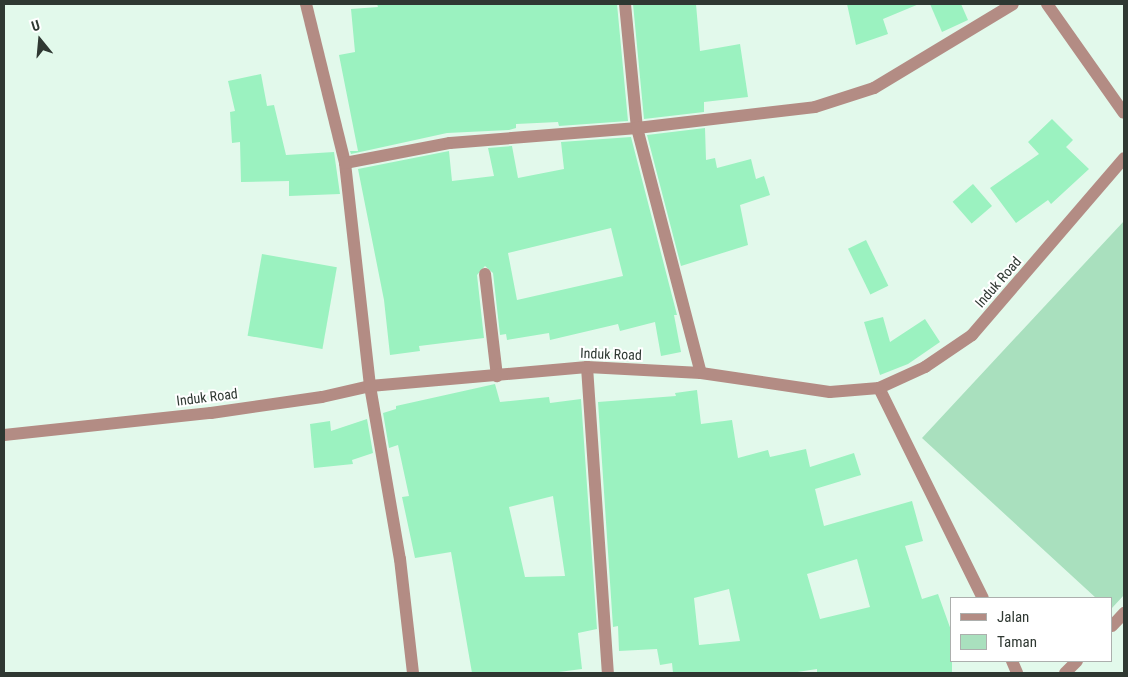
<!DOCTYPE html>
<html>
<head>
<meta charset="utf-8">
<style>
  body { margin:0 }
  #map { position:relative; width:1128px; height:677px; overflow:hidden; background:#e2f9eb; font-family:"Roboto Condensed",sans-serif }
  div>[style] { position:absolute }
  .green>* { inset:0; background:#a9e0be }
  .building>* { inset:0; background:#9bf2c0; transform-origin:0 0 }
  .minor>* { height:12px; margin:-6px; padding:0 6px; transform-origin:6px; border-radius:6px; background:#b38c84 }
  span { translate:-50% -50%; white-space:nowrap; text-align:center; line-height:1.15; -webkit-text-stroke:4px #fff; paint-order:stroke }
  .street-label { font-size:14px; color:#2f3832 }
  .frame { position:absolute; inset:0; border:5px solid #2f3832; pointer-events:none }
  .legend { position:absolute; left:950px; top:597px; width:162px; height:65px; box-sizing:border-box; background:#fff; border:1px solid #acafad; margin:0; padding:6px 9px; list-style:none; font-size:15px; color:#2f3832 }
  .legend li { display:flex; align-items:center; gap:10px; height:25px }
  .legend b { width:25px; border:1px solid #acafad }
  .north { position:absolute; left:15px; top:15px; width:50px; height:50px; -webkit-text-stroke:4px #fff; paint-order:stroke; rotate:343deg; font-size:14px; font-weight:700; line-height:20px; text-align:center; color:#2f3832 }
  .north::after { content:''; display:block; margin:auto; width:18px; height:22px; background:#2f3832; clip-path:polygon(50% 0,100% 100%,50% 72%,0 100%) }
</style>
</head>
<body>
<div id="map">
  <div class="green">
    <div style="clip-path:polygon(1124px 221px,1124px 595px,1112px 608px,1112px 598px,1096px 598px,922px 438px)"></div>
  </div>
  <div class="building">
    <div style="clip-path:polygon(377px 4px,617px 4px,628px 121px,559px 126px,558px 122px,516px 124px,516px 128px,509px 130px,447px 133px,351px 154px,350px 151px,358px 151px,339px 55px,355px 52px,351px 9px,378px 7px)"></div>
    <div style="clip-path:polygon(633px 4px,696px 4px,700px 51px,740px 44px,748px 97px,704px 102px,704px 112px,644px 119px)"></div>
    <div style="clip-path:polygon(847px 4px,919px 4px,883px 19px,888px 34px,856px 45px)"></div>
    <div style="clip-path:polygon(930px 4px,961px 4px,968px 20px,942px 32px)"></div>
    <div style="clip-path:polygon(261px 74px,267px 106px,274px 105px,286px 155px,334px 152px,340px 194px,289px 196px,289px 181px,241px 182px,240px 142px,232px 143px,230px 112px,235px 111px,228px 81px)"></div>
    <div style="clip-path:polygon(1052px 119px,1073px 140px,1066px 147px,1089px 169px,1051px 204px,1048px 200px,1016px 223px,990px 188px,1039px 154px,1028px 142px)"></div>
    <div style="clip-path:polygon(705px 128px,706px 160px,715px 158px,717px 168px,751px 159px,756px 179px,764px 176px,770px 195px,740px 205px,748px 245px,681px 266px,647px 135px)"></div>
    <div style="clip-path:polygon(evenodd,631px 137px,677px 315px,674px 315px,681px 352px,661px 356px,655px 322px,620px 331px,618px 324px,550px 340px,549px 333px,507px 340px,506px 334px,500px 335px,493px 273px,485px 266px,477px 275px,484px 338px,419px 346px,420px 351px,390px 355px,384px 300px,358px 169px,449px 151px,452px 181px,494px 176px,488px 148px,512px 146px,518px 178px,564px 169px,561px 142px,631px 137px,611px 228px,623px 276px,517px 300px,508px 253px,611px 228px)"></div>
    <div style="left:973px;top:184px;width:29px;height:27px;rotate:49deg"></div>
    <div style="left:866px;top:240px;width:51px;height:20px;rotate:64deg"></div>
    <div style="left:262px;top:254px;width:76px;height:83px;rotate:10deg"></div>
    <div style="clip-path:polygon(883px 317px,890px 342px,925px 319px,940px 342px,908px 364px,880px 375px,864px 322px)"></div>
    <div style="clip-path:polygon(evenodd,495px 384px,500px 402px,549px 397px,550px 403px,581px 399px,597px 629px,578px 633px,582px 669px,551px 673px,472px 673px,451px 552px,415px 558px,402px 497px,409px 496px,398px 445px,389px 448px,383px 413px,396px 409px,396px 406px,495px 384px,553px 496px,565px 576px,525px 577px,509px 507px,553px 496px)"></div>
    <div style="clip-path:polygon(evenodd,697px 390px,701px 424px,732px 420px,738px 458px,768px 450px,770px 457px,806px 449px,810px 467px,854px 453px,861px 475px,815px 489px,824px 526px,912px 501px,923px 541px,905px 546px,922px 599px,938px 594px,952px 633px,952px 673px,817px 673px,817px 669px,791px 673px,673px 673px,672px 663px,660px 665px,657px 649px,619px 651px,618px 626px,613px 627px,598px 402px,676px 396px,675px 393px,697px 390px,857px 559px,870px 607px,820px 619px,807px 574px,857px 559px,697px 390px,729px 589px,740px 641px,699px 645px,694px 598px,729px 589px)"></div>
    <div style="clip-path:polygon(367px 419px,373px 453px,352px 460px,353px 464px,314px 468px,310px 424px,330px 421px,331px 431px)"></div>
  </div>
  <div class="minor">
    <div style="left:306px;top:4px;width:164px;rotate:76.2deg"></div>
    <div style="left:345px;top:163px;width:224px;rotate:83.6deg"></div>
    <div style="left:370px;top:386px;width:176px;rotate:80.2deg"></div>
    <div style="left:400px;top:559px;width:115px;rotate:83.5deg"></div>
    <div style="left:625px;top:4px;width:125px;rotate:84.5deg"></div>
    <div style="left:637px;top:128px;width:253px;rotate:75.4deg"></div>
    <div style="left:1047px;top:4px;width:133px;rotate:54.8deg"></div>
    <div style="left:345px;top:163px;width:107px;rotate:-10.8deg"></div>
    <div style="left:450px;top:143px;width:188px;rotate:-4.6deg"></div>
    <div style="left:637px;top:128px;width:179px;rotate:-6.7deg"></div>
    <div style="left:815px;top:107px;width:62px;rotate:-17.9deg"></div>
    <div style="left:874px;top:88px;width:162px;rotate:-31.1deg"></div>
    <div style="left:485px;top:274px;width:103px;rotate:83.3deg"></div>
    <div style="left:587px;top:367px;width:307px;rotate:86.1deg"></div>
    <div style="left:879px;top:388px;width:234px;rotate:63.7deg"></div>
    <div style="left:4px;top:435px;width:208px;rotate:-6.1deg"></div>
    <div style="left:211px;top:413px;width:112px;rotate:-8.2deg"></div>
    <div style="left:322px;top:397px;width:49px;rotate:-12.9deg"></div>
    <div style="left:370px;top:386px;width:218px;rotate:-5deg"></div>
    <div style="left:587px;top:367px;width:114px;rotate:3deg"></div>
    <div style="left:701px;top:373px;width:130px;rotate:8.4deg"></div>
    <div style="left:830px;top:392px;width:49px;rotate:-4.7deg"></div>
    <div style="left:879px;top:388px;width:51px;rotate:-24.5deg"></div>
    <div style="left:925px;top:367px;width:57px;rotate:-34.2deg"></div>
    <div style="left:972px;top:335px;width:233px;rotate:-49.3deg"></div>
    <div style="left:1112px;top:626px;width:18px;rotate:-47deg"></div>
    <div style="left:1012px;top:661px;width:13px;rotate:67deg"></div>
    <div style="left:1065px;top:673px;width:17px;rotate:-45deg"></div>
  </div>
  <div class="street-label">
    <span style="left:998px;top:282px;rotate:-49deg">Induk Road</span>
    <span style="left:611px;top:354px;rotate:2deg">Induk Road</span>
    <span style="left:207px;top:397px;rotate:-7deg">Induk Road</span>
  </div>
  <div class="frame"></div>
  <ul class="legend">
  <li><b style="height:6px;background:#b38c84"></b>Jalan</li>
  <li><b style="height:14px;background:#a9e0be"></b>Taman</li>
  </ul>
  <div class="north">U</div>
</div>
</body>
</html>
